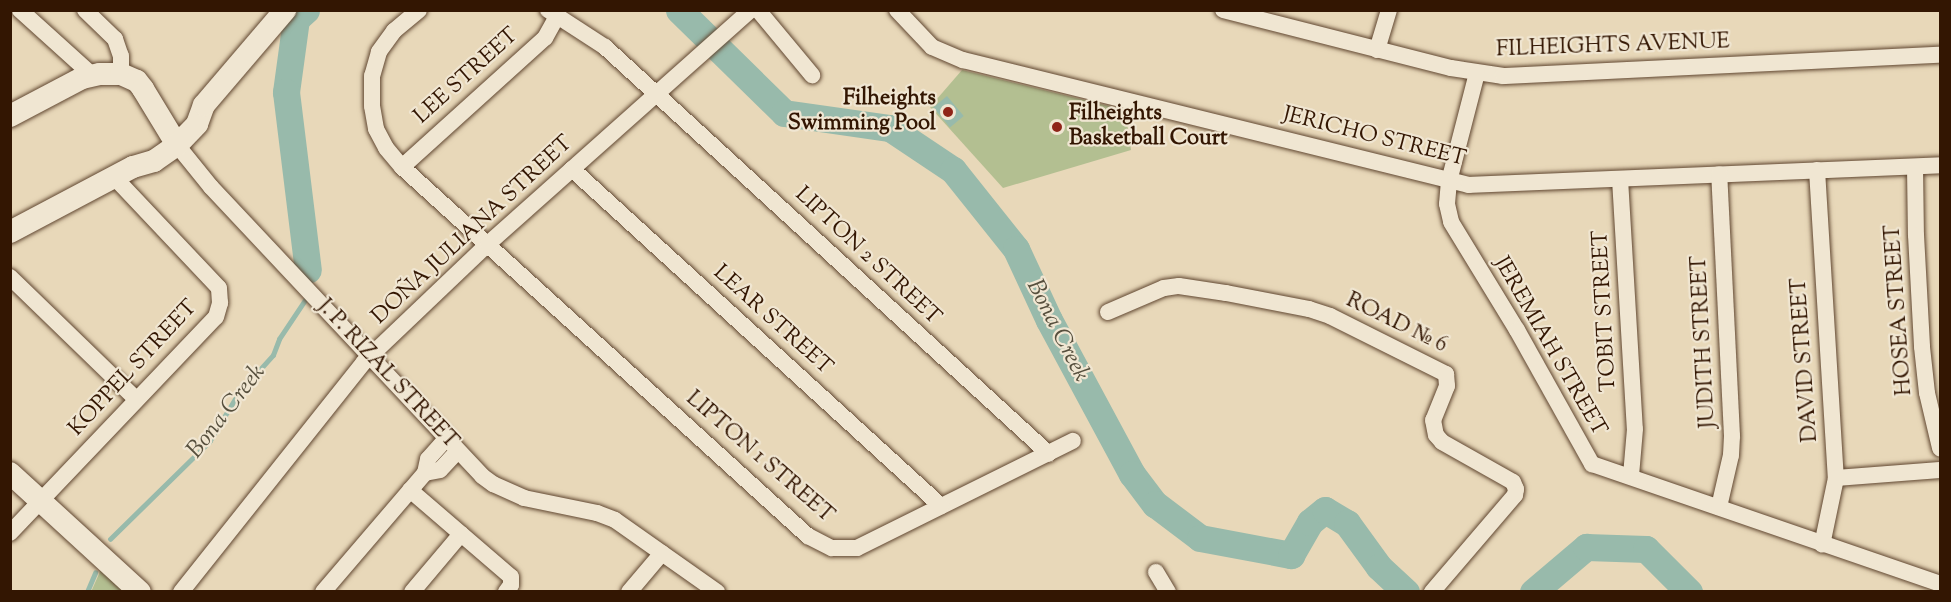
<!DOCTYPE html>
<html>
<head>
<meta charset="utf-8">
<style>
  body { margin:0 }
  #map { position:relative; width:1951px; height:602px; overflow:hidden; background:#e8d8b9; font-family:"Sorts Mill Goudy",serif }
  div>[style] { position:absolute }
  .green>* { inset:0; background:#b3bf91 }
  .water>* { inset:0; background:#98baab; transform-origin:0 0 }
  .stream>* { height:4.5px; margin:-2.25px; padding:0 2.25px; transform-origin:2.25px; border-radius:2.25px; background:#98baab }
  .river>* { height:27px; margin:-13.5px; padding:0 13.5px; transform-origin:13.5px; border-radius:13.5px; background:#98baab }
  .roads { filter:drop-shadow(0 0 2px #604630) drop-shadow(0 0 2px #604630) }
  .street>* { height:16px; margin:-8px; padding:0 8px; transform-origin:8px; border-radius:8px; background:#f0e6d2 }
  .secondary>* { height:22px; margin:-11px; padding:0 11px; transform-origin:11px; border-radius:11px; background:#f0e6d2 }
  .dots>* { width:16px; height:16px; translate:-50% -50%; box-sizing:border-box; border:3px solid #f0e6d2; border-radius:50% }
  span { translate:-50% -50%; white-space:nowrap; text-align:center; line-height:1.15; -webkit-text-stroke:4.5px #f0e6d2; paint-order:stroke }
  .street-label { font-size:22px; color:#331602 }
  .poi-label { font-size:22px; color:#331602; font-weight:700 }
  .right { translate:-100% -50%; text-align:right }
  .left { translate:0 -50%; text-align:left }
  .water-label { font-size:24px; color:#564f3d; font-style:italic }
  .frame { position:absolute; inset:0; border:12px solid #331602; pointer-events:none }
</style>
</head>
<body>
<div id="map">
  <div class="green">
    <div style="clip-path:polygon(962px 70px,1125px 110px,1131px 150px,1003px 188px,930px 107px)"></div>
    <div style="clip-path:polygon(102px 567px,127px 592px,91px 592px)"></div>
  </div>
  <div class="water">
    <div style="left:947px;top:96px;width:26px;height:18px;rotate:50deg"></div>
  </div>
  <div class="stream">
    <div style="left:110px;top:539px;width:139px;rotate:-44.4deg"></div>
    <div style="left:209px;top:442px;width:56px;rotate:-58.9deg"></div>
    <div style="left:238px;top:394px;width:52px;rotate:-48.1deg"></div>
    <div style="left:273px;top:355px;width:17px;rotate:-69deg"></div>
    <div style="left:279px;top:339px;width:47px;rotate:-56.3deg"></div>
    <div style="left:87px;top:592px;width:21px;rotate:-67deg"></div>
  </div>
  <div class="river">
    <div style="left:306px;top:10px;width:13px;rotate:138deg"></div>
    <div style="left:296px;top:19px;width:74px;rotate:97.8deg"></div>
    <div style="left:286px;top:92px;width:179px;rotate:83deg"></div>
    <div style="left:679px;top:10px;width:147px;rotate:44.4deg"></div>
    <div style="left:784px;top:113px;width:107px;rotate:8.1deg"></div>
    <div style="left:890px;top:128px;width:76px;rotate:33.7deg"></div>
    <div style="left:953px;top:170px;width:101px;rotate:51.4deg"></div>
    <div style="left:1016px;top:249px;width:78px;rotate:65.1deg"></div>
    <div style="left:1049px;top:320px;width:175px;rotate:61.7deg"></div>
    <div style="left:1132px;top:474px;width:38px;rotate:53deg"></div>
    <div style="left:1155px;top:504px;width:56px;rotate:37.1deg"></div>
    <div style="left:1200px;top:538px;width:93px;rotate:10.6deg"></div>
    <div style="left:1291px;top:555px;width:38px;rotate:-60deg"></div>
    <div style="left:1310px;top:522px;width:19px;rotate:-39deg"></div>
    <div style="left:1325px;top:510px;width:26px;rotate:31deg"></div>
    <div style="left:1347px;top:523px;width:54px;rotate:54deg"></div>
    <div style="left:1379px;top:567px;width:37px;rotate:43deg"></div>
    <div style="left:1533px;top:592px;width:70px;rotate:-40.3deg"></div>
    <div style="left:1586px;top:547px;width:60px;rotate:1.9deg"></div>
    <div style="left:1646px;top:549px;width:61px;rotate:45deg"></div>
  </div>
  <div class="roads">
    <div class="street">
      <div style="left:20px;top:10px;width:97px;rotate:42.1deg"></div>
      <div style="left:85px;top:10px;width:42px;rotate:44deg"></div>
      <div style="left:115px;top:39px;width:18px;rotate:71deg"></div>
      <div style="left:121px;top:56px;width:18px;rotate:90deg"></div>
      <div style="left:419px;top:10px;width:33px;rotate:140deg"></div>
      <div style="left:394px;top:31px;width:26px;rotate:126deg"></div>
      <div style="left:379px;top:52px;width:25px;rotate:106deg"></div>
      <div style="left:372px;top:76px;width:30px;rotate:90deg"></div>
      <div style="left:372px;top:106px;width:23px;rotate:80deg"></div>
      <div style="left:376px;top:129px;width:21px;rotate:62deg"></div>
      <div style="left:386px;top:148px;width:25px;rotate:50deg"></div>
      <div style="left:402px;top:167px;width:549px;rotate:42.27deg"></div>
      <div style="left:808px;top:536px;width:27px;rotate:27deg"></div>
      <div style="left:832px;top:548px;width:25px"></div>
      <div style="left:857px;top:548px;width:241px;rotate:-26.4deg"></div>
      <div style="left:548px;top:10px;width:68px;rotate:33deg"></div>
      <div style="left:605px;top:47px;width:602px;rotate:42.51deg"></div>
      <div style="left:758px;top:10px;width:85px;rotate:50.3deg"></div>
      <div style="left:897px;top:10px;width:51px;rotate:46.6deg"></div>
      <div style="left:932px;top:47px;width:34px;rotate:23deg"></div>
      <div style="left:963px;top:60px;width:521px;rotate:13.88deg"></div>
      <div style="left:1469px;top:185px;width:471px;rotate:-2.4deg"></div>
      <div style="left:1223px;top:10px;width:235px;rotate:14.3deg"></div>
      <div style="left:1451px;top:68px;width:53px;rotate:8.7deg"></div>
      <div style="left:1503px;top:76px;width:438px;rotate:-2.8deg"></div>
      <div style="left:1377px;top:50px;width:42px;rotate:-73.3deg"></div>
      <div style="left:1477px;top:73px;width:112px;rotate:104.5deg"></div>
      <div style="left:1449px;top:181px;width:23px;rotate:95deg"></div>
      <div style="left:1447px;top:204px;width:18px;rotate:77deg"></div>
      <div style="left:1451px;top:222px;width:127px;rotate:58.6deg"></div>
      <div style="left:1517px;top:330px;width:154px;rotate:60.8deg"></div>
      <div style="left:1592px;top:464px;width:368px;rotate:19deg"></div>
      <div style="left:177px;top:145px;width:54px;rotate:51deg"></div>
      <div style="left:211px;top:187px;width:396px;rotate:46.8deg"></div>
      <div style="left:482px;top:476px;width:14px;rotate:36deg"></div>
      <div style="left:493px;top:484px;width:34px;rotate:24deg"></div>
      <div style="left:524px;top:498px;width:75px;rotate:11.6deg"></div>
      <div style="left:597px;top:513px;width:19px;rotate:21deg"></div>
      <div style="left:615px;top:520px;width:125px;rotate:35.2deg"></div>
      <div style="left:402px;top:167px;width:193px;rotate:-42.1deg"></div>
      <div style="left:545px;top:38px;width:25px;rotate:-61deg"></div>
      <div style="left:1915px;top:167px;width:68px;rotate:89.2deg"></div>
      <div style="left:1916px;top:235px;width:112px;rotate:86.9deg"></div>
      <div style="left:1922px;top:347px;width:46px;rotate:83.8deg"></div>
      <div style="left:1927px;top:393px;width:57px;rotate:76.7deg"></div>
      <div style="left:572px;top:169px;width:500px;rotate:42.4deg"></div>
      <div style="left:1817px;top:170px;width:309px;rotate:86.5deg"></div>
      <div style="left:1836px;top:478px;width:68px;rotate:101.8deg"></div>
      <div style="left:1620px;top:179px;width:250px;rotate:86.6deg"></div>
      <div style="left:1635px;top:429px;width:47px;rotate:94.9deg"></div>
      <div style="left:10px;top:277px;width:175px;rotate:44.1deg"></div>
      <div style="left:1108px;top:312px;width:61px;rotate:-23.2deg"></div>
      <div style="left:1164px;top:288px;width:15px;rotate:-8deg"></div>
      <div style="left:1179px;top:286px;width:48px;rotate:8.5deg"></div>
      <div style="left:1226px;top:293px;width:85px;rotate:10.9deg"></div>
      <div style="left:1309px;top:309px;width:22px;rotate:18deg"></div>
      <div style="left:1330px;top:316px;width:130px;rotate:26.6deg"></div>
      <div style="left:1446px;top:374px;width:12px;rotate:85deg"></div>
      <div style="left:1447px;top:386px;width:37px;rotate:112deg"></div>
      <div style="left:1433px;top:420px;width:15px;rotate:79deg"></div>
      <div style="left:1436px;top:435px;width:9px;rotate:49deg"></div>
      <div style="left:1442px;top:442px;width:81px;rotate:29.4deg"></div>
      <div style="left:1513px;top:482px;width:8px;rotate:67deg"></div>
      <div style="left:1516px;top:489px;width:6px;rotate:99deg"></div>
      <div style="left:1515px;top:495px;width:128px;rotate:130.6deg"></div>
      <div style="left:425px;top:473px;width:15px;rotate:-11deg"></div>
      <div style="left:440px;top:470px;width:26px;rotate:-47deg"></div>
      <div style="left:1836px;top:478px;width:104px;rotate:-4.4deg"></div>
      <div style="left:410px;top:490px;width:133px;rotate:40.7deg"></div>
      <div style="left:511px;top:577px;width:8px;rotate:90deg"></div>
      <div style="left:511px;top:585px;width:9px;rotate:126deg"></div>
      <div style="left:1719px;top:507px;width:53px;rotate:-77deg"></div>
      <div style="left:1731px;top:455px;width:19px;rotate:-87deg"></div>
      <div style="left:1732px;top:436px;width:262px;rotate:-92.8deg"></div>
      <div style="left:10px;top:533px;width:298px;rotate:-46.4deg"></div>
      <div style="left:216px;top:317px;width:15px;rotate:-74deg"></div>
      <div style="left:220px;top:303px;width:15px;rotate:-94deg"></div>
      <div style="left:219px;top:288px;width:153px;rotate:-133.4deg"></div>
      <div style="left:1156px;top:572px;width:23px;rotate:59deg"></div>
      <div style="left:181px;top:592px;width:294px;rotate:-51.5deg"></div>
      <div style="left:364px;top:362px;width:171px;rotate:-43.6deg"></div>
      <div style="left:488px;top:244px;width:352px;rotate:-41.7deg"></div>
      <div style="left:323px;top:592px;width:157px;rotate:-49.4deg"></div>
      <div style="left:425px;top:473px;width:14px;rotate:-78deg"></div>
      <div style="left:428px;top:459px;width:27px;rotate:-48deg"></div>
      <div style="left:412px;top:592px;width:76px;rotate:-49.8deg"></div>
      <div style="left:629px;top:592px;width:51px;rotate:-49.8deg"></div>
    </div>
    <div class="secondary">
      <div style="left:10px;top:116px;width:81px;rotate:-27.8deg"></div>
      <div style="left:82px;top:78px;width:18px;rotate:-13deg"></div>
      <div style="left:100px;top:74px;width:21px"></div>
      <div style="left:121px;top:74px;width:17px;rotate:24deg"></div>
      <div style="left:137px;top:81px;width:10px;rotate:53deg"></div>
      <div style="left:143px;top:89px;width:66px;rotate:58.7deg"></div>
      <div style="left:10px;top:232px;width:139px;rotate:-27.9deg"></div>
      <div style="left:133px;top:167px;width:22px;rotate:-16deg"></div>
      <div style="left:154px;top:161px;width:28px;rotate:-35deg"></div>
      <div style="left:177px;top:145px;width:29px;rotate:-46deg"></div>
      <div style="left:197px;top:124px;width:20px;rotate:-70deg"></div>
      <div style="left:204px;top:105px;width:125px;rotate:-49.5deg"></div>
      <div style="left:10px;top:473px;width:176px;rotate:42.5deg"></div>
    </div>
  </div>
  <div class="dots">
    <div style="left:948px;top:112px;background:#8f2418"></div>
    <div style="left:1057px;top:127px;background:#8f2418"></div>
  </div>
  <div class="street-label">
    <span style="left:1613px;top:47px;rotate:-2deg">FILHEIGHTS AVENUE</span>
    <span style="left:467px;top:77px;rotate:-42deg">LEE STREET</span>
    <span style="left:1374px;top:138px;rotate:14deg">JERICHO STREET</span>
    <span style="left:473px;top:231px;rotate:-43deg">DOÑA JULIANA STREET</span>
    <span style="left:867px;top:257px;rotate:43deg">LIPTON 2 STREET</span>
    <span style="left:1900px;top:310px;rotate:-94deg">HOSEA STREET</span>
    <span style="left:1606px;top:311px;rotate:-93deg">TOBIT STREET</span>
    <span style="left:772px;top:321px;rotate:42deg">LEAR STREET</span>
    <span style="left:1396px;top:324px;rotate:26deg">ROAD № 6</span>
    <span style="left:1705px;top:342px;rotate:-93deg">JUDITH STREET</span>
    <span style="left:1549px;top:347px;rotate:60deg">JEREMIAH STREET</span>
    <span style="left:1806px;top:360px;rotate:-94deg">DAVID STREET</span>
    <span style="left:134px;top:369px;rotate:-47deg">KOPPEL STREET</span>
    <span style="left:387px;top:375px;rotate:47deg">J. P. RIZAL STREET</span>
    <span style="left:759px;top:458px;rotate:41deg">LIPTON 1 STREET</span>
  </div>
  <div class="poi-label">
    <span class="right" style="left:936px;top:112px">Filheights<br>Swimming Pool</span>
    <span class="left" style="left:1069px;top:127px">Filheights<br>Basketball Court</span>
  </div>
  <div class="water-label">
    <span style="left:1057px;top:331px;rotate:63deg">Bona Creek</span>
    <span style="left:227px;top:412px;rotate:-52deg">Bona Creek</span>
  </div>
  <div class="frame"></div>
</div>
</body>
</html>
